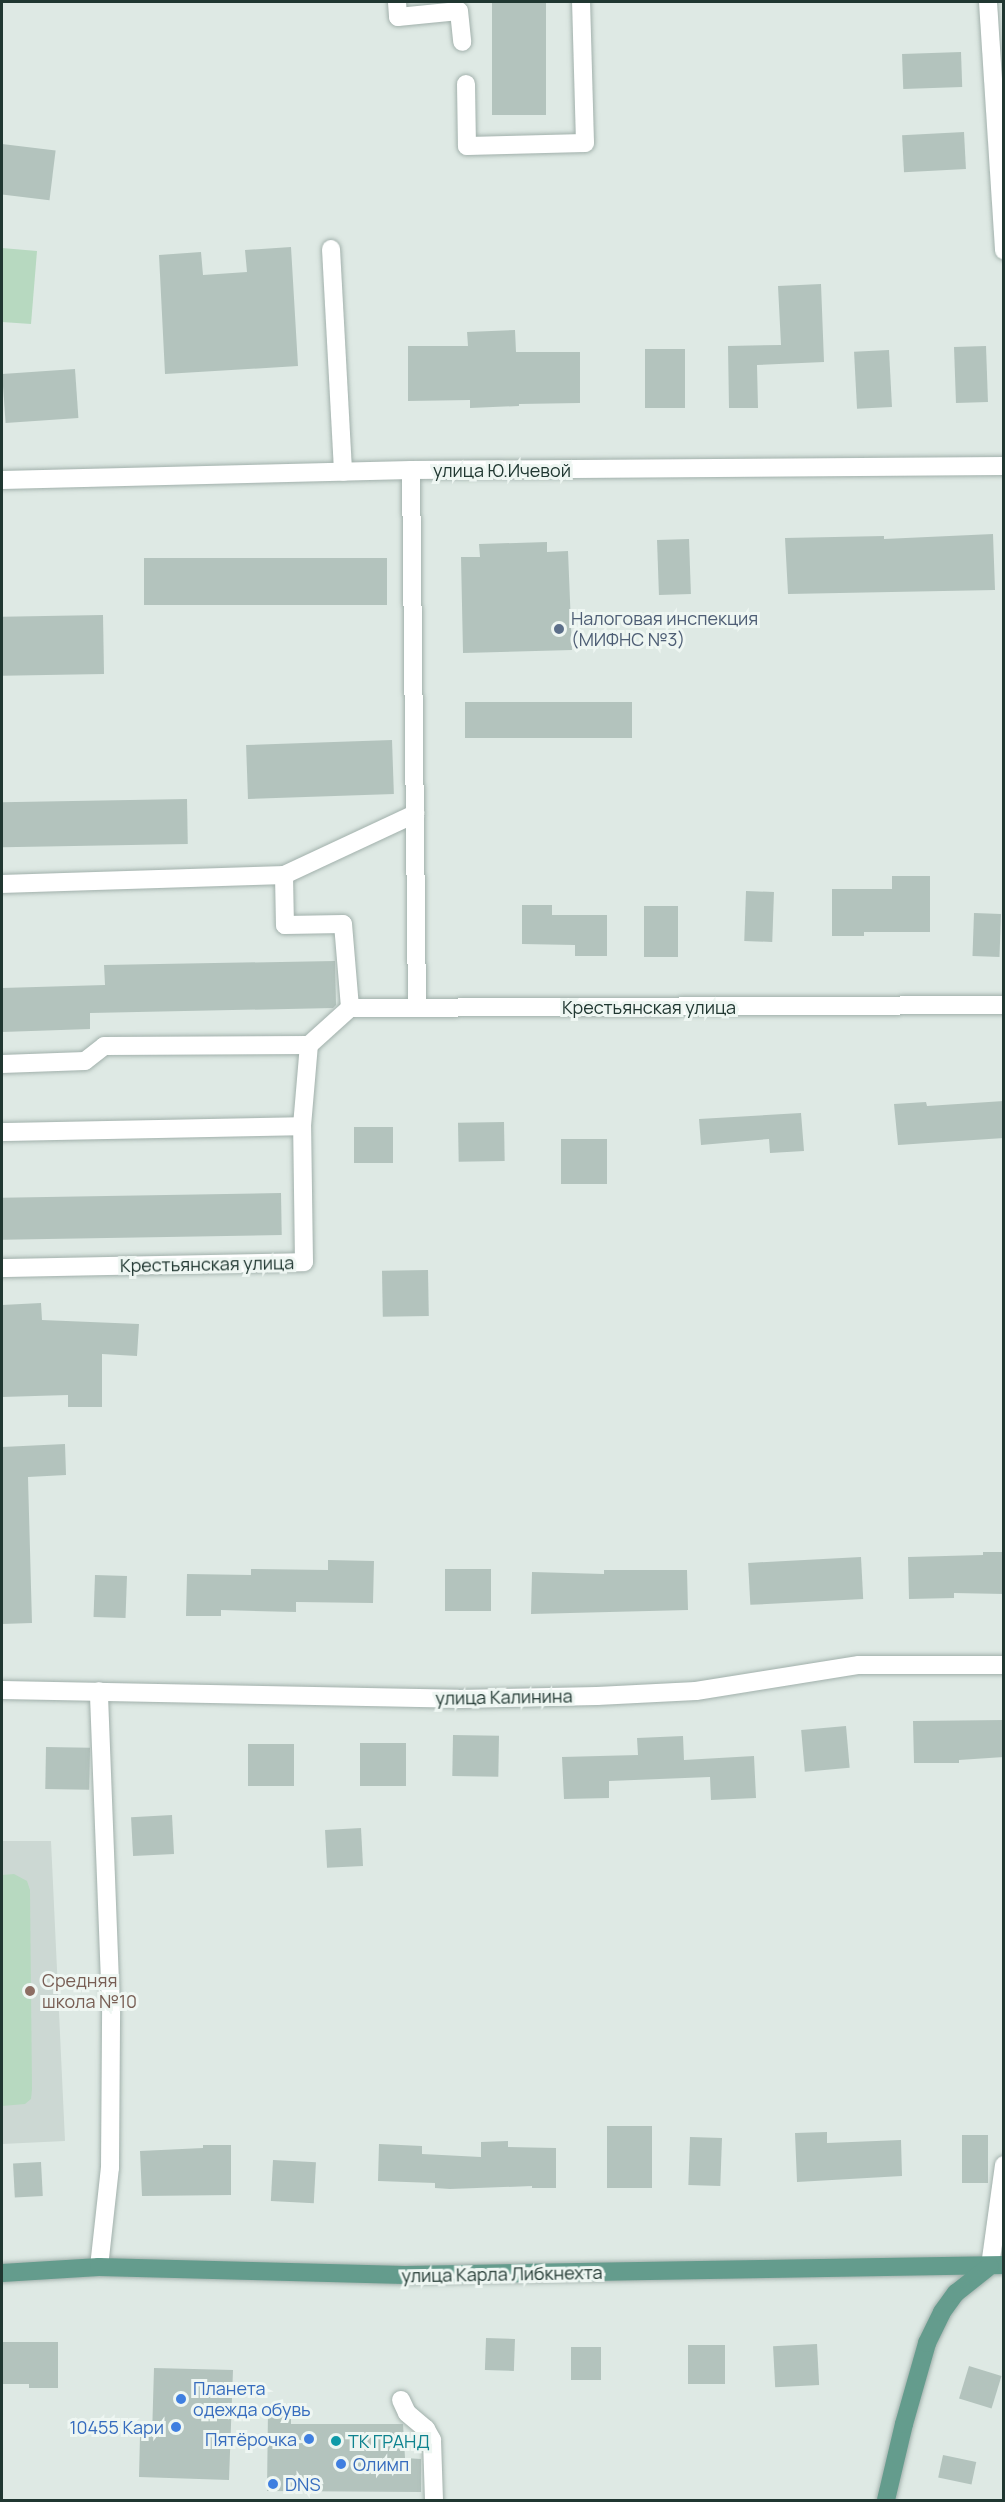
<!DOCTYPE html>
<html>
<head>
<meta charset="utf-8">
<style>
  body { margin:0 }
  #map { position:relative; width:1005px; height:2502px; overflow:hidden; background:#dee9e4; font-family:Manrope,sans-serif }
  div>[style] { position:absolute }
  .built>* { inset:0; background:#ccd8d3 }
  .green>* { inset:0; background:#b7d9c0 }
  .building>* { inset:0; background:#b3c3bd; transform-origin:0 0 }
  .roads { filter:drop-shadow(0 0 2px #a1b0ab) drop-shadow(0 0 2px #a1b0ab) }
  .minor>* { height:18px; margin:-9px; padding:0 9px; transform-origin:9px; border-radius:9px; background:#fff }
  .major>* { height:18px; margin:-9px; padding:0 9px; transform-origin:9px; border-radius:9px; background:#649c8d }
  .dots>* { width:16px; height:16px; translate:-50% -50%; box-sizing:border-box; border:3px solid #eef6f2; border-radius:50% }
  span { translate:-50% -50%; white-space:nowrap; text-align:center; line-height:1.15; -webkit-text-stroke:6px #eef6f2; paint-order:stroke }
  .street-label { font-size:18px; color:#203731 }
  .service-label { font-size:18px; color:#4e5e75 }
  .left { translate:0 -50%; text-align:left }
  .education-label { font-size:18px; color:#785e54 }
  .shop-label { font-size:18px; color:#366cbe }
  .right { translate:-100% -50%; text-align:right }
  .culture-label { font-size:18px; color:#0d838f }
  .frame { position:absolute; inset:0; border:3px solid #203731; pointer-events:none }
</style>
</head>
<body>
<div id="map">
  <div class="built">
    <div style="clip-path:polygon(2px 1841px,51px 1841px,65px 2141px,2px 2144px)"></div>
  </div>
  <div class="green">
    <div style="clip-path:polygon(2px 248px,37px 251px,31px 324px,2px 322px)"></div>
    <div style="clip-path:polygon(14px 1874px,27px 1881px,30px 1890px,32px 2089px,31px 2099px,25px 2104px,2px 2106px,2px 1875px)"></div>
  </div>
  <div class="building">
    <div style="left:492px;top:2px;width:54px;height:113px"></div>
    <div style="left:961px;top:52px;width:35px;height:59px;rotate:88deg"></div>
    <div style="left:964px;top:132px;width:37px;height:62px;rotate:87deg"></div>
    <div style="left:2px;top:144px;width:54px;height:50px;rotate:7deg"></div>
    <div style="clip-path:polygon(291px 247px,298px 366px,165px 374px,159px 255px,201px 252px,203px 275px,247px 272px,245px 250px)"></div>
    <div style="clip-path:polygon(821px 284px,824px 362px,757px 365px,758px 408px,729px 408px,728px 346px,781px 345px,778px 286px)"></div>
    <div style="clip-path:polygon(515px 330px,516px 352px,580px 352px,580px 403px,519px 404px,519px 406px,470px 408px,470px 400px,408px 401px,408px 346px,468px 346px,467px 332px)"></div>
    <div style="left:986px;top:346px;width:56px;height:32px;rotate:88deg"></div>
    <div style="left:645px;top:349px;width:40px;height:59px"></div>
    <div style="left:889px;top:350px;width:57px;height:35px;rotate:87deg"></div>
    <div style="left:75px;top:369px;width:49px;height:73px;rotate:86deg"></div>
    <div style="clip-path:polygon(993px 534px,995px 590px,788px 594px,785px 538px,884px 536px,884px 539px)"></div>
    <div style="left:689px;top:539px;width:55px;height:32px;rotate:88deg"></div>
    <div style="clip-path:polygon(547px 542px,547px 552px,568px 551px,572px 650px,463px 653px,461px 557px,480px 557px,479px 544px)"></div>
    <div style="left:387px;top:558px;width:47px;height:243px;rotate:90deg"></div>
    <div style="left:103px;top:615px;width:59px;height:101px;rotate:89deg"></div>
    <div style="left:632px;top:702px;width:36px;height:167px;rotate:90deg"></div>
    <div style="left:392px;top:740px;width:54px;height:146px;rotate:88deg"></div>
    <div style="left:187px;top:799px;width:45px;height:185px;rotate:89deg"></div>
    <div style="clip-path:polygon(892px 876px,930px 876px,930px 932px,864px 932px,864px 936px,832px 936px,832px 889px,892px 889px)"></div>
    <div style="left:746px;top:891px;width:28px;height:50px;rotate:2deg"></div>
    <div style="clip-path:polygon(522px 905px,552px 905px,552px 915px,607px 915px,607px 956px,575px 956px,575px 945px,522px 944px)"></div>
    <div style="left:644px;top:906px;width:34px;height:51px"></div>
    <div style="left:974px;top:913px;width:27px;height:43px;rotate:2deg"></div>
    <div style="clip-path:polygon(335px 961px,336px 1005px,333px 1008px,90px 1013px,90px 1029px,2px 1032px,2px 988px,105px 985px,104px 965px)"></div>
    <div style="clip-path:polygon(1004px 1101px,1004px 1138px,898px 1145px,894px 1104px,926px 1102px,927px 1106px)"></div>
    <div style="clip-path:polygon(801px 1113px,804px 1151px,770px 1153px,769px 1139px,701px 1145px,699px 1119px)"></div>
    <div style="left:504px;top:1122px;width:39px;height:46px;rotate:89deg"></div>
    <div style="left:354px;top:1127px;width:39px;height:36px"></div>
    <div style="left:561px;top:1139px;width:46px;height:45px"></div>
    <div style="left:281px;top:1193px;width:42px;height:279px;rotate:89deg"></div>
    <div style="left:428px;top:1270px;width:46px;height:46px;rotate:89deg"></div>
    <div style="clip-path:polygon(41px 1303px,42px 1320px,139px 1324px,137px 1356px,102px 1354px,102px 1407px,68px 1407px,68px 1395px,2px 1397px,2px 1305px)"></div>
    <div style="clip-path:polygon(65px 1444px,66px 1475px,28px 1477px,32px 1623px,2px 1624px,2px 1447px)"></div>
    <div style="clip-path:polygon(983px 1552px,1004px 1552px,1004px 1594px,954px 1593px,954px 1598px,909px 1599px,908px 1557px,983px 1555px)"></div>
    <div style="left:861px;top:1557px;width:42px;height:113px;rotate:87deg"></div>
    <div style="clip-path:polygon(328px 1560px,374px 1561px,373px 1603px,296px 1602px,296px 1612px,221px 1610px,221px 1616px,186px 1616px,187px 1574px,251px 1575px,251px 1569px,328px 1570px)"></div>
    <div style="left:445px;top:1569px;width:46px;height:42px"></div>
    <div style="clip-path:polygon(604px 1570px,687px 1570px,688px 1610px,531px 1614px,532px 1572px,604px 1574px)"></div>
    <div style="left:95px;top:1575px;width:32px;height:42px;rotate:2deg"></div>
    <div style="clip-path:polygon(1004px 1720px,1004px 1757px,959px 1760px,959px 1763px,914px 1763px,913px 1721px)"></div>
    <div style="left:846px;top:1726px;width:42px;height:45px;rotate:85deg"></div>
    <div style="left:453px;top:1735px;width:46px;height:41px;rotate:1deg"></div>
    <div style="clip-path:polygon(683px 1736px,684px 1760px,754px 1756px,756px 1798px,711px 1800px,710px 1777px,609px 1781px,609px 1798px,564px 1799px,562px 1757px,638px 1755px,637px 1738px)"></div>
    <div style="left:360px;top:1743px;width:46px;height:43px"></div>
    <div style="left:248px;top:1744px;width:46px;height:42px"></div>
    <div style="left:46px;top:1747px;width:44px;height:42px;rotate:1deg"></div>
    <div style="left:172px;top:1815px;width:39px;height:41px;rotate:87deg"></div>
    <div style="left:361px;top:1828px;width:38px;height:36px;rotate:87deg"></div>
    <div style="left:607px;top:2126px;width:45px;height:62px"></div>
    <div style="clip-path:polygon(827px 2132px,827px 2143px,901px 2140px,902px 2176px,797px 2182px,795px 2133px)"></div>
    <div style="left:962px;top:2135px;width:26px;height:48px"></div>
    <div style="left:690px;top:2137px;width:32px;height:48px;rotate:2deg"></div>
    <div style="clip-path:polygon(508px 2141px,508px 2147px,556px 2148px,556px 2188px,532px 2188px,532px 2186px,450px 2189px,435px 2188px,435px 2183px,378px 2181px,379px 2144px,422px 2146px,422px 2154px,481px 2157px,481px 2142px)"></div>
    <div style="clip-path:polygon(203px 2145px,231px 2145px,231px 2195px,142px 2196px,140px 2151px,203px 2148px)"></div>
    <div style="left:273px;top:2160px;width:43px;height:41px;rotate:3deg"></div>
    <div style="left:41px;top:2162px;width:34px;height:28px;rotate:87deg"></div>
    <div style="left:486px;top:2338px;width:29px;height:32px;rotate:2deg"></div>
    <div style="clip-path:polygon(2px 2342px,58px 2342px,58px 2388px,29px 2388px,29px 2384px,2px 2384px)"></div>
    <div style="left:817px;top:2344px;width:41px;height:44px;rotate:87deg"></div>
    <div style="left:688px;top:2345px;width:37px;height:39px"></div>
    <div style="left:601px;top:2347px;width:33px;height:30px;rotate:90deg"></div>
    <div style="left:969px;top:2366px;width:34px;height:34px;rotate:17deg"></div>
    <div style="clip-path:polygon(154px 2368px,233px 2370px,229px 2480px,139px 2477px,140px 2436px,152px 2436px)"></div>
    <div style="clip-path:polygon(268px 2409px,291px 2409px,291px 2424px,403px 2424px,405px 2458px,421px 2459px,421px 2492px,267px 2491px)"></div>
    <div style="left:943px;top:2455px;width:34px;height:23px;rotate:12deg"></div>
  </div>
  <div class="roads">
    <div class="minor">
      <div style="left:397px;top:2px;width:15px;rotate:86deg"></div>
      <div style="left:398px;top:17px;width:61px;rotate:-5.6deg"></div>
      <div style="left:459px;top:11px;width:31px;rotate:84deg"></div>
      <div style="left:988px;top:2px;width:249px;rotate:86.3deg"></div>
      <div style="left:466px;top:84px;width:62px;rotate:89.1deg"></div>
      <div style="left:467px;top:146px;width:118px;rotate:-1.5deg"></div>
      <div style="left:585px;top:143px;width:141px;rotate:-91.6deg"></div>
      <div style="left:331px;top:249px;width:223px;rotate:86.9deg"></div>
      <div style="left:411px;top:470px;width:538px;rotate:89.36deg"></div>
      <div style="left:2px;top:480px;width:409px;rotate:-1.4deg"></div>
      <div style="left:411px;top:470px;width:593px;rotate:-0.39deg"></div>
      <div style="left:284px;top:875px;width:145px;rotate:-25deg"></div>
      <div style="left:2px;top:884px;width:282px;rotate:-1.8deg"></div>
      <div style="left:284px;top:875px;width:50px;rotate:88.9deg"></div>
      <div style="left:285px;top:925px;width:58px;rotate:-1deg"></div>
      <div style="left:343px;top:924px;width:84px;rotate:85.2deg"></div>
      <div style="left:2px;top:1064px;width:83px;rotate:-2.1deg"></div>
      <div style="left:85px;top:1061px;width:24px;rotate:-38deg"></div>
      <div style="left:104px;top:1046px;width:205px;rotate:-0.3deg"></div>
      <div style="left:309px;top:1045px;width:55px;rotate:-42.1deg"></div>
      <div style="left:350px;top:1008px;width:654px;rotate:-0.26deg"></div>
      <div style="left:2px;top:1132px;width:300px;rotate:-1.1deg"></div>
      <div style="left:2px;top:1268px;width:302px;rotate:-1.1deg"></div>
      <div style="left:304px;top:1262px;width:136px;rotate:-90.8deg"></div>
      <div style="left:302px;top:1126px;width:81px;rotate:-85.1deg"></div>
      <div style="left:2px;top:1690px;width:456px;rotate:1.1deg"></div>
      <div style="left:458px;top:1699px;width:139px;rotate:-1.2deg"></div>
      <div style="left:597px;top:1696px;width:99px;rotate:-2.9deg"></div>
      <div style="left:696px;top:1691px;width:165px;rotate:-9.1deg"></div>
      <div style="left:859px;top:1665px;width:145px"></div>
      <div style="left:990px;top:2266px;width:102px;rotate:-82.1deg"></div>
      <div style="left:99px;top:2267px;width:100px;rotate:-83.7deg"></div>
      <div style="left:110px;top:2168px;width:160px;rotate:-89.6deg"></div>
      <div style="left:111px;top:2008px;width:317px;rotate:-92.2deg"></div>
      <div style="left:401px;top:2400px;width:14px;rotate:65deg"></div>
      <div style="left:407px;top:2413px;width:25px;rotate:40deg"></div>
      <div style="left:426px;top:2429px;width:13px;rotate:61deg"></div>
      <div style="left:432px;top:2440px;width:60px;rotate:88.1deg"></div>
    </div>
    <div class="major">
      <div style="left:2px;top:2273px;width:97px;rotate:-3.5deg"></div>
      <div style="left:99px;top:2267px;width:306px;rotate:1.5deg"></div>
      <div style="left:405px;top:2275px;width:599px;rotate:-0.96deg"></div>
      <div style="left:886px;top:2500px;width:78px;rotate:-76.7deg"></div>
      <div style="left:904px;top:2424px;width:84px;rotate:-74.1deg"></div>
      <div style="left:927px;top:2343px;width:34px;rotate:-64deg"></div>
      <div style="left:942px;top:2312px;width:24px;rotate:-54deg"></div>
      <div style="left:956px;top:2293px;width:43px;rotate:-38.5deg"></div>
    </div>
  </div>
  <div class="dots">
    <div style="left:559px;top:629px;background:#5c6f8a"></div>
    <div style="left:30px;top:1991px;background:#8d6e63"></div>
    <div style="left:181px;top:2399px;background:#3f7fe0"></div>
    <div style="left:176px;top:2427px;background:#3f7fe0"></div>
    <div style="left:309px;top:2439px;background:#3f7fe0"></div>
    <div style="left:336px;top:2441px;background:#0f9aa8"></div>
    <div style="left:341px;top:2464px;background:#3f7fe0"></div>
    <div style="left:273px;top:2484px;background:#3f7fe0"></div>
  </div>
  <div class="street-label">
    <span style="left:502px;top:470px">улица Ю.Ичевой</span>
    <span style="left:649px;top:1007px">Крестьянская улица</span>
    <span style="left:207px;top:1264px;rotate:-1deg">Крестьянская улица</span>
    <span style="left:504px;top:1697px;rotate:-1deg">улица Калинина</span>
    <span style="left:502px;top:2274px;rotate:-1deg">улица Карла Либкнехта</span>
  </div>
  <div class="service-label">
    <span class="left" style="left:571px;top:629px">Налоговая инспекция<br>(МИФНС №3)</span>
  </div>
  <div class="education-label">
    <span class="left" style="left:42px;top:1991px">Средняя<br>школа №10</span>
  </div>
  <div class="shop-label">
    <span class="left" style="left:193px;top:2399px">Планета<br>одежда обувь</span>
    <span class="right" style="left:164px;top:2427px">10455 Кари</span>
    <span class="right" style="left:297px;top:2439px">Пятёрочка</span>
    <span class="left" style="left:353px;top:2464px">Олимп</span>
    <span class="left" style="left:285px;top:2484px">DNS</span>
  </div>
  <div class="culture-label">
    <span class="left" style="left:348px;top:2441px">ТК ГРАНД</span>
  </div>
  <div class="frame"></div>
</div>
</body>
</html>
